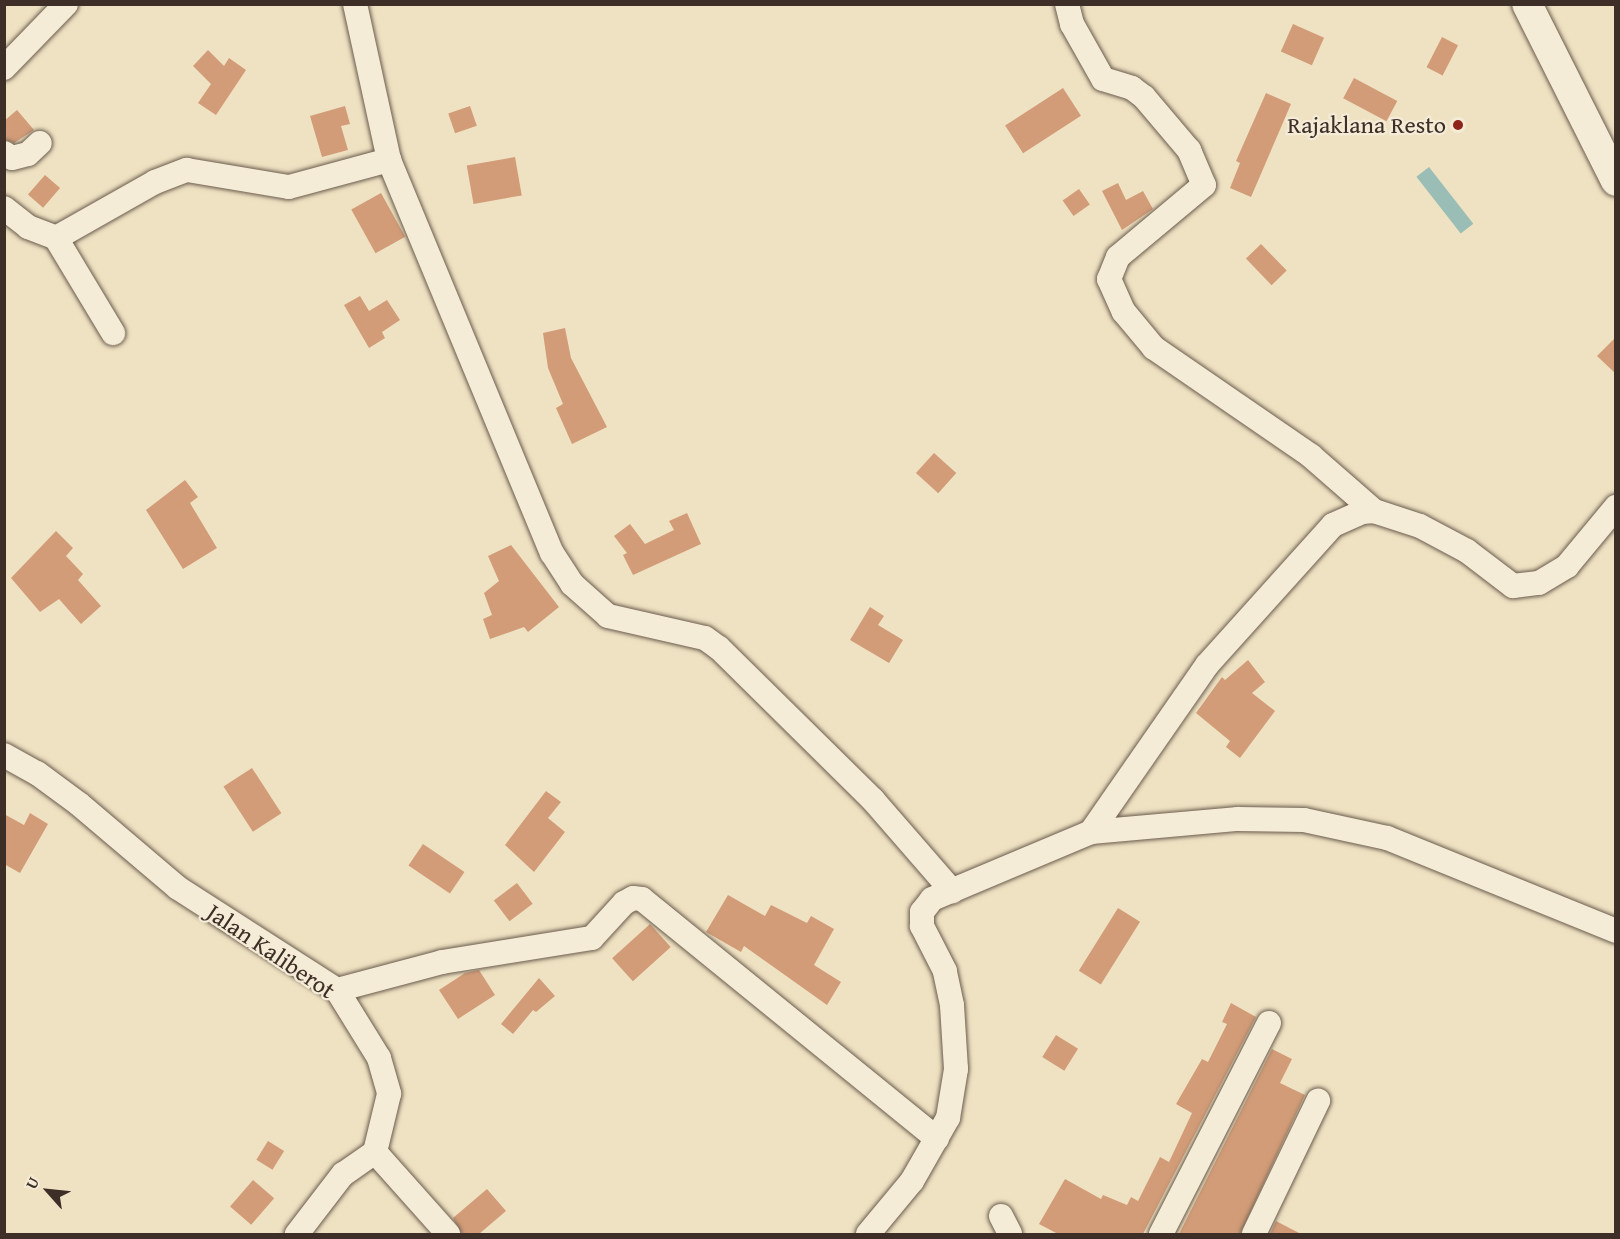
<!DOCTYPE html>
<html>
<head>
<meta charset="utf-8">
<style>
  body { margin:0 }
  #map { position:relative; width:1620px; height:1239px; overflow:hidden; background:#efe2c2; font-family:"Gentium Book Plus",serif }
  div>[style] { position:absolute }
  .water>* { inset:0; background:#9abdb6; transform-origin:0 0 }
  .building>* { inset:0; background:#d29c78; transform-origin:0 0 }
  .roads { filter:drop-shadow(0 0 2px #6a5c4e) drop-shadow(0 0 2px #6a5c4e) }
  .minor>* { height:24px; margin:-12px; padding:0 12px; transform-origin:12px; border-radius:12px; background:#f5ecd7 }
  .tertiary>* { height:30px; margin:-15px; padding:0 15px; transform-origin:15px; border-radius:15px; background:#f5ecd7 }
  .dots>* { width:16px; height:16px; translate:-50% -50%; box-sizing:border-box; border:3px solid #f5ecd7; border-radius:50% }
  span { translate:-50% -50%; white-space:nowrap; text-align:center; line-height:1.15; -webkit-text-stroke:4.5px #f5ecd7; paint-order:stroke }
  .poi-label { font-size:24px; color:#3d2f27 }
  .right { translate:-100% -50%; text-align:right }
  .street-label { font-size:24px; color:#3d2f27 }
  .frame { position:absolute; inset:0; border:6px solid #3d2f27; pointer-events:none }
  .north { position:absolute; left:18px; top:1161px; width:60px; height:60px; -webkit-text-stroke:4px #f5ecd7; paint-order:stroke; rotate:297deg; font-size:16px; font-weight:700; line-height:24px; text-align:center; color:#3d2f27 }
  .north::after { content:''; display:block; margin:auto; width:21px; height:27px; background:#3d2f27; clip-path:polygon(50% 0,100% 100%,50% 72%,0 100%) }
</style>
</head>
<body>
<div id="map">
  <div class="water">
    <div style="left:1429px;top:167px;width:72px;height:16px;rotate:52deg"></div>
  </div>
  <div class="building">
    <div style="left:1293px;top:24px;width:34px;height:30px;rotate:24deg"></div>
    <div style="left:1442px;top:37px;width:18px;height:34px;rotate:27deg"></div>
    <div style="clip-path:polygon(208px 50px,224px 66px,229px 58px,246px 70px,216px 115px,198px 103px,211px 84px,193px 66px)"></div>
    <div style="left:1354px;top:78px;width:49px;height:23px;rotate:28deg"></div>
    <div style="left:1063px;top:88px;width:33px;height:69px;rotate:57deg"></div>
    <div style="clip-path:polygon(1266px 93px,1291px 104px,1251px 197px,1230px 188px,1240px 163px,1236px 161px)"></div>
    <div style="clip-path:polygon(345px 106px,350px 124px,341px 126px,348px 150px,322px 157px,310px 116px)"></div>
    <div style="left:470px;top:106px;width:21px;height:23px;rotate:71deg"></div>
    <div style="clip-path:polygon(17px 110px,34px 130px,14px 143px,4px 139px,4px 121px)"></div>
    <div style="left:515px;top:157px;width:39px;height:49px;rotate:80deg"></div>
    <div style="left:45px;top:175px;width:20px;height:26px;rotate:41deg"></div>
    <div style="clip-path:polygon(1118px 183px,1126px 200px,1143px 191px,1153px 209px,1122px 230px,1102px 191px)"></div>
    <div style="left:1079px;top:189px;width:19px;height:20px;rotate:55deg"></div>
    <div style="left:381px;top:193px;width:50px;height:34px;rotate:61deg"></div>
    <div style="left:1261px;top:244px;width:37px;height:21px;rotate:46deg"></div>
    <div style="clip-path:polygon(360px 296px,369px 311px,387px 300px,400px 320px,382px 332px,385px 338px,369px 348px,344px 305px)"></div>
    <div style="clip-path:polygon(565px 328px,571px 358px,607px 427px,572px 444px,556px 408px,563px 404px,548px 368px,543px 333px)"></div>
    <div style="clip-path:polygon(1616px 337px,1616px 374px,1597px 356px)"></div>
    <div style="left:934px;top:453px;width:30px;height:27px;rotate:42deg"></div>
    <div style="clip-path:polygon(185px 480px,198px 497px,190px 503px,217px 548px,183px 569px,146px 510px)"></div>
    <div style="clip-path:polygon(687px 513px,701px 544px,633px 575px,623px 555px,627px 553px,614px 536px,630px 524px,645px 544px,674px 530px,669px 521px)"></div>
    <div style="clip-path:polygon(56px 531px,73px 548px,66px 556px,83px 574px,78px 580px,101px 606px,81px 624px,59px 599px,40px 612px,11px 578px)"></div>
    <div style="clip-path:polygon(511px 545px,559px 607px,528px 632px,524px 627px,490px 639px,483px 619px,492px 615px,484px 593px,499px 581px,488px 556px)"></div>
    <div style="clip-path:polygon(870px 607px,884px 616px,878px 625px,903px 640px,889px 663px,850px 640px)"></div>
    <div style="clip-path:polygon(1248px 660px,1265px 682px,1252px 693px,1275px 711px,1240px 758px,1226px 747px,1230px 741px,1196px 713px,1222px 677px,1225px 680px)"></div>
    <div style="left:252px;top:768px;width:54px;height:34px;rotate:57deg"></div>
    <div style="clip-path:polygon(546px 791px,561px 802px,548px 818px,565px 832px,534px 872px,505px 845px)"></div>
    <div style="clip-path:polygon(30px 813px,48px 824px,20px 873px,4px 864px,4px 814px,24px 825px)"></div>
    <div style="left:423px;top:844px;width:50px;height:26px;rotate:34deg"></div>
    <div style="left:517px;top:883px;width:26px;height:29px;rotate:53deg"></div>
    <div style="clip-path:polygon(728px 895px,765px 916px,771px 905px,807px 923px,811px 916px,834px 929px,814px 965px,841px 982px,827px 1005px,744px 946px,741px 952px,706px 932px)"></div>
    <div style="left:1118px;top:908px;width:26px;height:74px;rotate:32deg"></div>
    <div style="left:650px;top:924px;width:31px;height:51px;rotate:48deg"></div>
    <div style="clip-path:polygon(479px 970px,495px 995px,458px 1019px,439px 990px,465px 973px)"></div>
    <div style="clip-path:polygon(539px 978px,555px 996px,536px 1012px,533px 1010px,513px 1034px,501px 1024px)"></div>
    <div style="clip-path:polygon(1231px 1003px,1256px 1017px,1143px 1234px,1058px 1234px,1039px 1224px,1065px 1179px,1101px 1199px,1103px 1195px,1127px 1205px,1131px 1197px,1138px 1201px,1160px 1157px,1169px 1162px,1192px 1113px,1176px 1104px,1202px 1059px,1208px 1062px,1227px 1024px,1222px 1022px)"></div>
    <div style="left:1056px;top:1035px;width:26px;height:26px;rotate:32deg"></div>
    <div style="clip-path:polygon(1272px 1049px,1292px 1059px,1280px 1083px,1305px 1095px,1240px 1234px,1179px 1234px)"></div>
    <div style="left:268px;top:1141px;width:19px;height:22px;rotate:32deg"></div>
    <div style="left:253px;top:1180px;width:28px;height:35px;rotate:41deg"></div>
    <div style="clip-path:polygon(487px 1189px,506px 1211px,479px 1234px,462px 1234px,453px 1218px)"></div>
    <div style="clip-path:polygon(1276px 1221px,1301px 1234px,1270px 1234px)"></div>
  </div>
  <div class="roads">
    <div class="minor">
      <div style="left:355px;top:4px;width:160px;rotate:77.7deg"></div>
      <div style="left:389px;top:160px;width:425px;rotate:67.5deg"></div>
      <div style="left:552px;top:553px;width:37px;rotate:57deg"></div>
      <div style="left:572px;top:584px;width:48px;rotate:41.6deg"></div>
      <div style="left:608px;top:616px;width:99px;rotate:12.8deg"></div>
      <div style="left:705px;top:638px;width:17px;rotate:36deg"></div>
      <div style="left:719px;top:648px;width:216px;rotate:44.6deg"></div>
      <div style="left:873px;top:800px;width:121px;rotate:49deg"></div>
      <div style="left:1067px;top:4px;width:21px;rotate:76deg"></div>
      <div style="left:1072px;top:24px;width:63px;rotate:60.6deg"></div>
      <div style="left:1103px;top:79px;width:30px;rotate:17deg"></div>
      <div style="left:1132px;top:88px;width:15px;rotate:37deg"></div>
      <div style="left:1144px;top:97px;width:70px;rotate:49.7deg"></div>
      <div style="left:1189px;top:150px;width:38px;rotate:67deg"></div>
      <div style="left:1204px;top:185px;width:112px;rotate:140.1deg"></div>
      <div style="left:1118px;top:257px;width:24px;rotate:112deg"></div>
      <div style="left:1109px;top:279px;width:36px;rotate:66deg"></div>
      <div style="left:1124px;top:312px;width:47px;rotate:50.2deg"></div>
      <div style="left:1154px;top:348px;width:191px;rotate:34.5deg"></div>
      <div style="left:1311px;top:456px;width:84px;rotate:41.1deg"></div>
      <div style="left:4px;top:68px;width:89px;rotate:-45.9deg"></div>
      <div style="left:4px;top:153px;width:9px;rotate:32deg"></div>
      <div style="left:12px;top:158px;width:16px;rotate:-14deg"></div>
      <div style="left:28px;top:154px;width:16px;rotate:-43deg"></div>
      <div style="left:4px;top:208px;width:31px;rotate:38deg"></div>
      <div style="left:28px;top:227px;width:30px;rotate:21deg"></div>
      <div style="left:56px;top:238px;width:114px;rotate:-29.5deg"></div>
      <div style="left:155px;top:182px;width:34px;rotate:-21deg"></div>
      <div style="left:187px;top:170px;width:103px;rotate:9.5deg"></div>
      <div style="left:289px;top:187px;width:104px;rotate:-15.1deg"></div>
      <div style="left:56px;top:238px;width:111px;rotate:59deg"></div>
      <div style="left:4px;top:755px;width:38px;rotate:29deg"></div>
      <div style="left:37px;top:773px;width:52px;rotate:36.4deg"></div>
      <div style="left:79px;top:804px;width:130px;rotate:40.3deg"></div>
      <div style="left:178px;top:888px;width:189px;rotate:32.7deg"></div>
      <div style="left:337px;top:990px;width:80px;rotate:58.3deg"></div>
      <div style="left:379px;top:1058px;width:37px;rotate:74deg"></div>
      <div style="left:389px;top:1094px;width:60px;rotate:103.6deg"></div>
      <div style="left:375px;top:1152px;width:39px;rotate:145deg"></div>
      <div style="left:343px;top:1174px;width:76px;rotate:127.5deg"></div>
      <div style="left:1091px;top:832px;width:203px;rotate:-55.2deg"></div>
      <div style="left:1207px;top:665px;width:188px;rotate:-48deg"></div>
      <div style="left:1333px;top:525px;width:32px;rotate:-24deg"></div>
      <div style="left:1362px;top:512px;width:12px;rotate:-5deg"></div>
      <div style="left:1374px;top:511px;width:48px;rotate:18.1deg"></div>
      <div style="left:1420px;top:526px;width:53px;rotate:28deg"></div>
      <div style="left:1467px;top:551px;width:58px;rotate:37.3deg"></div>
      <div style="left:1513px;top:586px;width:26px;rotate:-7deg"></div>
      <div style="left:1539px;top:583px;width:33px;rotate:-31deg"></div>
      <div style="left:1567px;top:566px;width:77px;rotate:-50.3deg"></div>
      <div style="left:337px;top:990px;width:109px;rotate:-14.9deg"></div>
      <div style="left:442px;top:962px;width:152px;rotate:-9.1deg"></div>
      <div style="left:592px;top:938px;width:47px;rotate:-47.6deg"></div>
      <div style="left:624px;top:903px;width:10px;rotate:-29deg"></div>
      <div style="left:633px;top:898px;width:9px;rotate:6deg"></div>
      <div style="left:642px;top:899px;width:380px;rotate:39.1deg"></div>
      <div style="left:375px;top:1152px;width:110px;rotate:48.3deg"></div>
      <div style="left:1001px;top:1216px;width:20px;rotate:63deg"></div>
      <div style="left:868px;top:1234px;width:69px;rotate:-50.3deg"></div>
      <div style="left:912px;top:1181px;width:73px;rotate:-60.3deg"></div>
      <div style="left:948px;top:1118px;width:50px;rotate:-80.7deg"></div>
      <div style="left:956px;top:1069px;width:64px;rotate:-93.6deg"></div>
      <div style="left:952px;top:1005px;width:35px;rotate:-102deg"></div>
      <div style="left:945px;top:971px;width:51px;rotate:-117.1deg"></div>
      <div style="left:922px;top:926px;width:14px;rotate:-90deg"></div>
      <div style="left:922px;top:912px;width:16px;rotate:-52deg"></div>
      <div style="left:932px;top:899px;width:173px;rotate:-22.8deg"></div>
      <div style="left:1091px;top:832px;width:148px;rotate:-5.1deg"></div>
      <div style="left:1238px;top:819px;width:66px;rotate:0.9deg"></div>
      <div style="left:1304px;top:820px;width:85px;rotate:12.2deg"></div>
      <div style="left:1387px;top:838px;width:247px;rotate:22.1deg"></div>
      <div style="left:1161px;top:1234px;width:237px;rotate:-62.9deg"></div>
      <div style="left:1254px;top:1234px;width:148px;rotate:-64.3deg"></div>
    </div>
    <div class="tertiary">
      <div style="left:1527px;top:4px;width:198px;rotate:63.3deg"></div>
    </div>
  </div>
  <div class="dots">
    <div style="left:1458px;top:125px;background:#8f2418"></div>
  </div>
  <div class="poi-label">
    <span class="right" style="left:1446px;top:125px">Rajaklana Resto</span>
  </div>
  <div class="street-label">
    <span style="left:271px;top:951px;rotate:34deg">Jalan Kaliberot</span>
  </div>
  <div class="frame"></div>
  <div class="north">U</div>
</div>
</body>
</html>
